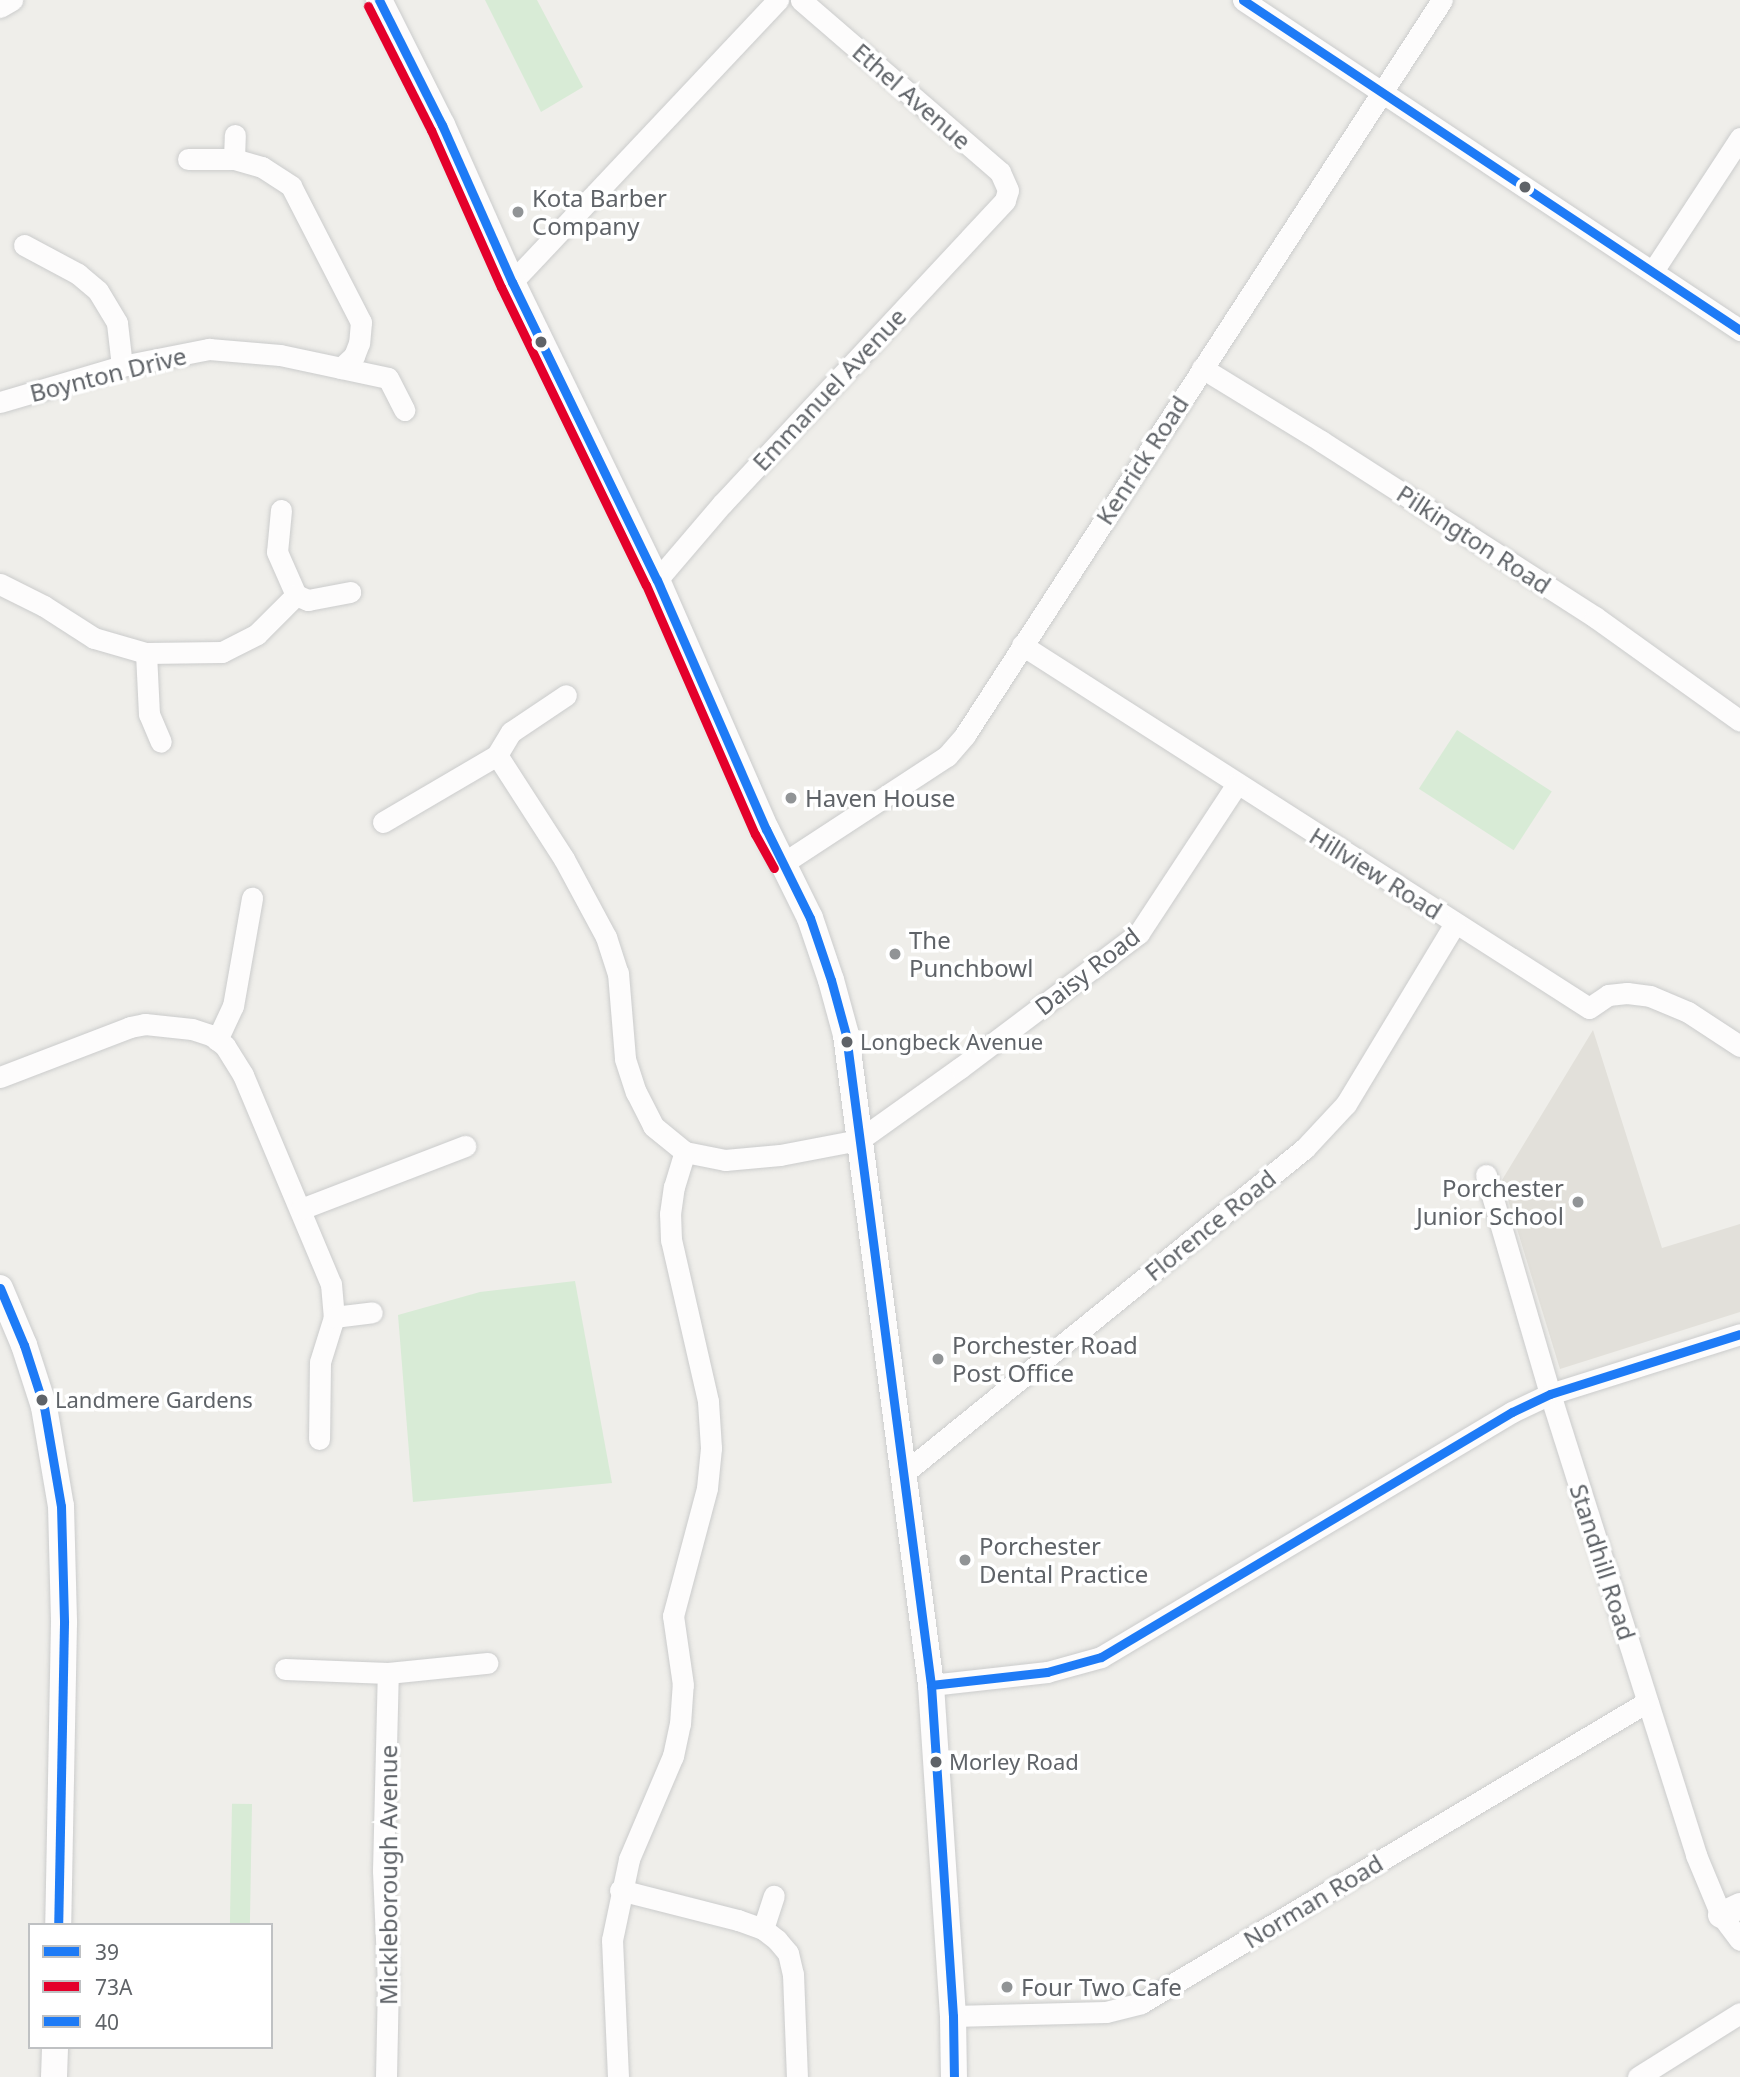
<!DOCTYPE html>
<html>
<head>
<meta charset="utf-8">
<style>
  body { margin:0 }
  #map { position:relative; width:1740px; height:2077px; overflow:hidden; background:#efeeea; font-family:"Noto Sans",sans-serif }
  div>[style] { position:absolute }
  .education>* { inset:0; background:#e2e0da }
  .green>* { inset:0; background:#d8ebd6; transform-origin:0 0 }
  .roads { filter:drop-shadow(0 0 2px #cbcccc) drop-shadow(0 0 2px #cbcccc) }
  .minor>* { height:21px; margin:-10.5px; padding:0 10.5px; transform-origin:10.5px; border-radius:10.5px; background:#fdfcfc }
  .tertiary>* { height:26px; margin:-13px; padding:0 13px; transform-origin:13px; border-radius:13px; background:#fdfcfc }
  .bus-1>* { height:9px; margin:-4.5px; padding:0 4.5px; transform-origin:4.5px; border-radius:4.5px; background:#1e7bf6 }
  .bus-2>* { height:9px; margin:-4.5px; padding:0 4.5px; transform-origin:4.5px; border-radius:4.5px; background:#e4002b }
  .bus-3>* { height:9px; margin:-4.5px; padding:0 4.5px; transform-origin:4.5px; border-radius:4.5px; background:#1e7bf6 }
  .dots>* { width:19px; height:19px; translate:-50% -50%; box-sizing:border-box; border:4px solid #fff; border-radius:50% }
  span { translate:-50% -50%; white-space:nowrap; text-align:center; line-height:1.15; -webkit-text-stroke:7px #fff; paint-order:stroke }
  .bus-label { font-size:22px; color:#5f6368 }
  .left { translate:0 -50%; text-align:left }
  .street-label { font-size:24px; color:#5f6368 }
  .poi-label { font-size:24px; color:#5f6368 }
  .right { translate:-100% -50%; text-align:right }
  .legend { position:absolute; left:28px; top:1923px; width:245px; height:126px; box-sizing:border-box; background:#fff; border:2px solid #bfc1c3; margin:0; padding:9px 12px; list-style:none; font-size:21px; color:#5f6368 }
  .legend li { display:flex; align-items:center; gap:14px; height:35px }
  .legend b { width:35px; border:2px solid #bfc1c3 }
</style>
</head>
<body>
<div id="map">
  <div class="education">
    <div style="clip-path:polygon(1593px 1030px,1662px 1248px,1740px 1224px,1740px 1312px,1560px 1369px,1502px 1180px)"></div>
  </div>
  <div class="green">
    <div style="clip-path:polygon(485px 0,537px 0,583px 87px,541px 112px)"></div>
    <div style="left:1457px;top:730px;width:113px;height:70px;rotate:33deg"></div>
    <div style="clip-path:polygon(575px 1281px,612px 1483px,413px 1502px,398px 1315px,480px 1292px)"></div>
    <div style="left:252px;top:1804px;width:121px;height:20px;rotate:91deg"></div>
  </div>
  <div class="roads">
    <div class="minor">
      <div style="left:1243px;top:0;width:597px;rotate:33.58deg"></div>
      <div style="left:0;top:7px;width:14px;rotate:-30deg"></div>
      <div style="left:188px;top:159px;width:46px"></div>
      <div style="left:234px;top:159px;width:29px;rotate:16deg"></div>
      <div style="left:262px;top:167px;width:35px;rotate:33deg"></div>
      <div style="left:291px;top:186px;width:153px;rotate:62.8deg"></div>
      <div style="left:361px;top:322px;width:21px;rotate:95deg"></div>
      <div style="left:359px;top:343px;width:14px;rotate:111deg"></div>
      <div style="left:354px;top:356px;width:18px;rotate:137deg"></div>
      <div style="left:234px;top:159px;width:24px;rotate:-88deg"></div>
      <div style="left:24px;top:245px;width:61px;rotate:28.2deg"></div>
      <div style="left:78px;top:274px;width:26px;rotate:40deg"></div>
      <div style="left:98px;top:291px;width:37px;rotate:59deg"></div>
      <div style="left:117px;top:323px;width:43px;rotate:83.4deg"></div>
      <div style="left:1653px;top:271px;width:159px;rotate:-56.8deg"></div>
      <div style="left:512px;top:282px;width:388px;rotate:-46.7deg"></div>
      <div style="left:1202px;top:368px;width:140px;rotate:31.5deg"></div>
      <div style="left:1321px;top:441px;width:326px;rotate:32.7deg"></div>
      <div style="left:1595px;top:617px;width:178px;rotate:35.6deg"></div>
      <div style="left:0;top:402px;width:127px;rotate:-16.4deg"></div>
      <div style="left:122px;top:366px;width:89px;rotate:-11.1deg"></div>
      <div style="left:209px;top:349px;width:71px;rotate:4.8deg"></div>
      <div style="left:280px;top:355px;width:110px;rotate:12deg"></div>
      <div style="left:388px;top:378px;width:36px;rotate:63deg"></div>
      <div style="left:281px;top:510px;width:42px;rotate:95.4deg"></div>
      <div style="left:277px;top:552px;width:47px;rotate:66.2deg"></div>
      <div style="left:657px;top:580px;width:100px;rotate:-49.5deg"></div>
      <div style="left:722px;top:504px;width:415px;rotate:-47deg"></div>
      <div style="left:1005px;top:200px;width:10px;rotate:-73deg"></div>
      <div style="left:1008px;top:190px;width:20px;rotate:-114deg"></div>
      <div style="left:1000px;top:172px;width:263px;rotate:-139.2deg"></div>
      <div style="left:0;top:584px;width:49px;rotate:26.6deg"></div>
      <div style="left:44px;top:606px;width:59px;rotate:32.6deg"></div>
      <div style="left:94px;top:638px;width:54px;rotate:16.1deg"></div>
      <div style="left:146px;top:653px;width:76px;rotate:-0.8deg"></div>
      <div style="left:222px;top:652px;width:39px;rotate:-27deg"></div>
      <div style="left:257px;top:634px;width:55px;rotate:-45deg"></div>
      <div style="left:296px;top:595px;width:13px;rotate:23deg"></div>
      <div style="left:308px;top:600px;width:43px;rotate:-10.8deg"></div>
      <div style="left:1022px;top:645px;width:673px;rotate:32.63deg"></div>
      <div style="left:1589px;top:1008px;width:23px;rotate:-34deg"></div>
      <div style="left:1608px;top:995px;width:19px;rotate:-6deg"></div>
      <div style="left:1627px;top:993px;width:23px;rotate:7deg"></div>
      <div style="left:1650px;top:996px;width:41px;rotate:22.8deg"></div>
      <div style="left:1688px;top:1012px;width:62px;rotate:33.2deg"></div>
      <div style="left:146px;top:653px;width:61px;rotate:87.2deg"></div>
      <div style="left:149px;top:714px;width:30px;rotate:67deg"></div>
      <div style="left:497px;top:755px;width:27px;rotate:-59deg"></div>
      <div style="left:511px;top:732px;width:66px;rotate:-33.9deg"></div>
      <div style="left:383px;top:822px;width:132px;rotate:-30.4deg"></div>
      <div style="left:497px;top:755px;width:124px;rotate:57.2deg"></div>
      <div style="left:564px;top:859px;width:89px;rotate:61.7deg"></div>
      <div style="left:606px;top:937px;width:38px;rotate:72deg"></div>
      <div style="left:618px;top:973px;width:86px;rotate:85.3deg"></div>
      <div style="left:625px;top:1059px;width:35px;rotate:72deg"></div>
      <div style="left:636px;top:1092px;width:38px;rotate:63deg"></div>
      <div style="left:653px;top:1126px;width:41px;rotate:39.1deg"></div>
      <div style="left:685px;top:1152px;width:41px;rotate:11.3deg"></div>
      <div style="left:725px;top:1160px;width:55px;rotate:-5.2deg"></div>
      <div style="left:780px;top:1155px;width:80px;rotate:-10.8deg"></div>
      <div style="left:859px;top:1140px;width:124px;rotate:-35.5deg"></div>
      <div style="left:960px;top:1068px;width:224px;rotate:-37deg"></div>
      <div style="left:1139px;top:933px;width:178px;rotate:-56.7deg"></div>
      <div style="left:785px;top:862px;width:194px;rotate:-33.2deg"></div>
      <div style="left:947px;top:756px;width:28px;rotate:-49deg"></div>
      <div style="left:965px;top:735px;width:876px;rotate:-57.02deg"></div>
      <div style="left:217px;top:1040px;width:38px;rotate:-65deg"></div>
      <div style="left:233px;top:1006px;width:110px;rotate:-80deg"></div>
      <div style="left:0;top:1077px;width:139px;rotate:-21deg"></div>
      <div style="left:130px;top:1027px;width:15px;rotate:-11deg"></div>
      <div style="left:145px;top:1024px;width:47px;rotate:6.1deg"></div>
      <div style="left:192px;top:1029px;width:20px;rotate:18deg"></div>
      <div style="left:211px;top:1035px;width:18px;rotate:38deg"></div>
      <div style="left:225px;top:1046px;width:34px;rotate:58deg"></div>
      <div style="left:243px;top:1075px;width:227px;rotate:67.2deg"></div>
      <div style="left:331px;top:1284px;width:33px;rotate:85deg"></div>
      <div style="left:334px;top:1317px;width:47px;rotate:107.3deg"></div>
      <div style="left:320px;top:1362px;width:77px;rotate:90.7deg"></div>
      <div style="left:1486px;top:1175px;width:228px;rotate:73.7deg"></div>
      <div style="left:1550px;top:1394px;width:484px;rotate:72.4deg"></div>
      <div style="left:1696px;top:1855px;width:65px;rotate:67.4deg"></div>
      <div style="left:1721px;top:1915px;width:31px;rotate:53deg"></div>
      <div style="left:301px;top:1209px;width:176px;rotate:-21deg"></div>
      <div style="left:334px;top:1317px;width:38px;rotate:-7deg"></div>
      <div style="left:904px;top:1473px;width:516px;rotate:-39.02deg"></div>
      <div style="left:1305px;top:1148px;width:60px;rotate:-47deg"></div>
      <div style="left:1346px;top:1104px;width:211px;rotate:-58.9deg"></div>
      <div style="left:285px;top:1669px;width:103px;rotate:2.2deg"></div>
      <div style="left:388px;top:1673px;width:100px;rotate:-5.8deg"></div>
      <div style="left:931px;top:1685px;width:117px;rotate:-6.4deg"></div>
      <div style="left:1047px;top:1672px;width:56px;rotate:-15.5deg"></div>
      <div style="left:1101px;top:1657px;width:478px;rotate:-30.8deg"></div>
      <div style="left:1512px;top:1412px;width:42px;rotate:-25.3deg"></div>
      <div style="left:1550px;top:1394px;width:199px;rotate:-17.5deg"></div>
      <div style="left:620px;top:1890px;width:122px;rotate:14.3deg"></div>
      <div style="left:738px;top:1920px;width:27px;rotate:20deg"></div>
      <div style="left:763px;top:1929px;width:18px;rotate:38deg"></div>
      <div style="left:777px;top:1940px;width:17px;rotate:50deg"></div>
      <div style="left:788px;top:1953px;width:22px;rotate:77deg"></div>
      <div style="left:793px;top:1974px;width:103px;rotate:87.8deg"></div>
      <div style="left:763px;top:1929px;width:35px;rotate:-72deg"></div>
      <div style="left:953px;top:2016px;width:153px;rotate:-1.5deg"></div>
      <div style="left:1106px;top:2012px;width:36px;rotate:-14deg"></div>
      <div style="left:1141px;top:2003px;width:589px;rotate:-30.75deg"></div>
      <div style="left:386px;top:2077px;width:92px;rotate:-88.8deg"></div>
      <div style="left:388px;top:1985px;width:114px;rotate:-92.5deg"></div>
      <div style="left:383px;top:1871px;width:198px;rotate:-88.6deg"></div>
      <div style="left:618px;top:2077px;width:137px;rotate:-92.5deg"></div>
      <div style="left:612px;top:1940px;width:83px;rotate:-78.1deg"></div>
      <div style="left:629px;top:1859px;width:112px;rotate:-66.9deg"></div>
      <div style="left:673px;top:1756px;width:33px;rotate:-78deg"></div>
      <div style="left:680px;top:1724px;width:39px;rotate:-86deg"></div>
      <div style="left:683px;top:1685px;width:70px;rotate:-98.2deg"></div>
      <div style="left:673px;top:1616px;width:132px;rotate:-75.1deg"></div>
      <div style="left:707px;top:1488px;width:40px;rotate:-84.3deg"></div>
      <div style="left:711px;top:1448px;width:47px;rotate:-93.7deg"></div>
      <div style="left:708px;top:1401px;width:165px;rotate:-102.9deg"></div>
      <div style="left:671px;top:1240px;width:26px;rotate:-92deg"></div>
      <div style="left:670px;top:1214px;width:27px;rotate:-82deg"></div>
      <div style="left:674px;top:1187px;width:37px;rotate:-73deg"></div>
      <div style="left:1638px;top:2077px;width:120px;rotate:-32.1deg"></div>
    </div>
    <div class="tertiary">
      <div style="left:379px;top:0;width:140px;rotate:63.3deg"></div>
      <div style="left:442px;top:125px;width:172px;rotate:66deg"></div>
      <div style="left:512px;top:282px;width:331px;rotate:64.1deg"></div>
      <div style="left:657px;top:580px;width:272px;rotate:66.4deg"></div>
      <div style="left:766px;top:829px;width:99px;rotate:63.7deg"></div>
      <div style="left:810px;top:918px;width:65px;rotate:71.3deg"></div>
      <div style="left:831px;top:980px;width:57px;rotate:74.7deg"></div>
      <div style="left:846px;top:1035px;width:656px;rotate:82.55deg"></div>
      <div style="left:931px;top:1685px;width:332px;rotate:86.2deg"></div>
      <div style="left:953px;top:2016px;width:61px;rotate:89.1deg"></div>
      <div style="left:0;top:1288px;width:62px;rotate:67.2deg"></div>
      <div style="left:24px;top:1345px;width:65px;rotate:72.1deg"></div>
      <div style="left:44px;top:1407px;width:100px;rotate:80.3deg"></div>
      <div style="left:61px;top:1506px;width:117px;rotate:88.5deg"></div>
      <div style="left:64px;top:1623px;width:302px;rotate:91.1deg"></div>
      <div style="left:1721px;top:1915px;width:21px;rotate:-25deg"></div>
      <div style="left:54px;top:2077px;width:30px;rotate:-88deg"></div>
    </div>
  </div>
  <div class="bus-1">
    <div style="left:379px;top:0;width:140px;rotate:63.3deg"></div>
    <div style="left:442px;top:125px;width:172px;rotate:66deg"></div>
    <div style="left:512px;top:282px;width:331px;rotate:64.1deg"></div>
    <div style="left:657px;top:580px;width:272px;rotate:66.4deg"></div>
    <div style="left:766px;top:829px;width:99px;rotate:63.7deg"></div>
    <div style="left:810px;top:918px;width:65px;rotate:71.3deg"></div>
    <div style="left:831px;top:980px;width:57px;rotate:74.7deg"></div>
    <div style="left:846px;top:1035px;width:656px;rotate:82.55deg"></div>
    <div style="left:931px;top:1685px;width:332px;rotate:86.2deg"></div>
    <div style="left:953px;top:2016px;width:61px;rotate:89.1deg"></div>
    <div style="left:1243px;top:0;width:597px;rotate:33.58deg"></div>
    <div style="left:931px;top:1685px;width:117px;rotate:-6.4deg"></div>
    <div style="left:1047px;top:1672px;width:56px;rotate:-15.5deg"></div>
    <div style="left:1101px;top:1657px;width:478px;rotate:-30.8deg"></div>
    <div style="left:1512px;top:1412px;width:42px;rotate:-25.3deg"></div>
    <div style="left:1550px;top:1394px;width:199px;rotate:-17.5deg"></div>
  </div>
  <div class="bus-2">
    <div style="left:368px;top:6px;width:139px;rotate:63.1deg"></div>
    <div style="left:431px;top:130px;width:172px;rotate:66deg"></div>
    <div style="left:501px;top:287px;width:331px;rotate:64.1deg"></div>
    <div style="left:646px;top:585px;width:272px;rotate:66.4deg"></div>
    <div style="left:755px;top:834px;width:39px;rotate:61deg"></div>
  </div>
  <div class="bus-3">
    <div style="left:0;top:1288px;width:62px;rotate:67.2deg"></div>
    <div style="left:24px;top:1345px;width:65px;rotate:72.1deg"></div>
    <div style="left:44px;top:1407px;width:100px;rotate:80.3deg"></div>
    <div style="left:61px;top:1506px;width:117px;rotate:88.5deg"></div>
    <div style="left:64px;top:1623px;width:302px;rotate:91.1deg"></div>
  </div>
  <div class="dots">
    <div style="left:1525px;top:187px;background:#5f6368"></div>
    <div style="left:518px;top:212px;background:#919496"></div>
    <div style="left:541px;top:342px;background:#5f6368"></div>
    <div style="left:791px;top:798px;background:#919496"></div>
    <div style="left:895px;top:954px;background:#919496"></div>
    <div style="left:847px;top:1042px;background:#5f6368"></div>
    <div style="left:1578px;top:1202px;background:#919496"></div>
    <div style="left:938px;top:1359px;background:#919496"></div>
    <div style="left:42px;top:1400px;background:#5f6368"></div>
    <div style="left:965px;top:1560px;background:#919496"></div>
    <div style="left:936px;top:1762px;background:#5f6368"></div>
    <div style="left:1007px;top:1987px;background:#919496"></div>
  </div>
  <div class="bus-label">
    <span class="left" style="left:860px;top:1042px">Longbeck Avenue</span>
    <span class="left" style="left:55px;top:1400px">Landmere Gardens</span>
    <span class="left" style="left:949px;top:1762px">Morley Road</span>
  </div>
  <div class="street-label">
    <span style="left:912px;top:96px;rotate:41deg">Ethel Avenue</span>
    <span style="left:108px;top:374px;rotate:-14deg">Boynton Drive</span>
    <span style="left:829px;top:389px;rotate:-47deg">Emmanuel Avenue</span>
    <span style="left:1142px;top:460px;rotate:-57deg">Kenrick Road</span>
    <span style="left:1474px;top:539px;rotate:33deg">Pilkington Road</span>
    <span style="left:1376px;top:873px;rotate:32deg">Hillview Road</span>
    <span style="left:1087px;top:971px;rotate:-38deg">Daisy Road</span>
    <span style="left:1210px;top:1225px;rotate:-39deg">Florence Road</span>
    <span style="left:1603px;top:1562px;rotate:72deg">Standhill Road</span>
    <span style="left:388px;top:1875px;rotate:-90deg">Mickleborough Avenue</span>
    <span style="left:1313px;top:1901px;rotate:-31deg">Norman Road</span>
  </div>
  <div class="poi-label">
    <span class="left" style="left:532px;top:212px">Kota Barber<br>Company</span>
    <span class="left" style="left:805px;top:798px">Haven House</span>
    <span class="left" style="left:909px;top:954px">The<br>Punchbowl</span>
    <span class="right" style="left:1564px;top:1202px">Porchester<br>Junior School</span>
    <span class="left" style="left:952px;top:1359px">Porchester Road<br>Post Office</span>
    <span class="left" style="left:979px;top:1560px">Porchester<br>Dental Practice</span>
    <span class="left" style="left:1021px;top:1987px">Four Two Cafe</span>
  </div>
  <ul class="legend">
  <li><b style="height:9px;background:#1e7bf6"></b>39</li>
  <li><b style="height:9px;background:#e4002b"></b>73A</li>
  <li><b style="height:9px;background:#1e7bf6"></b>40</li>
  </ul>
</div>
</body>
</html>
